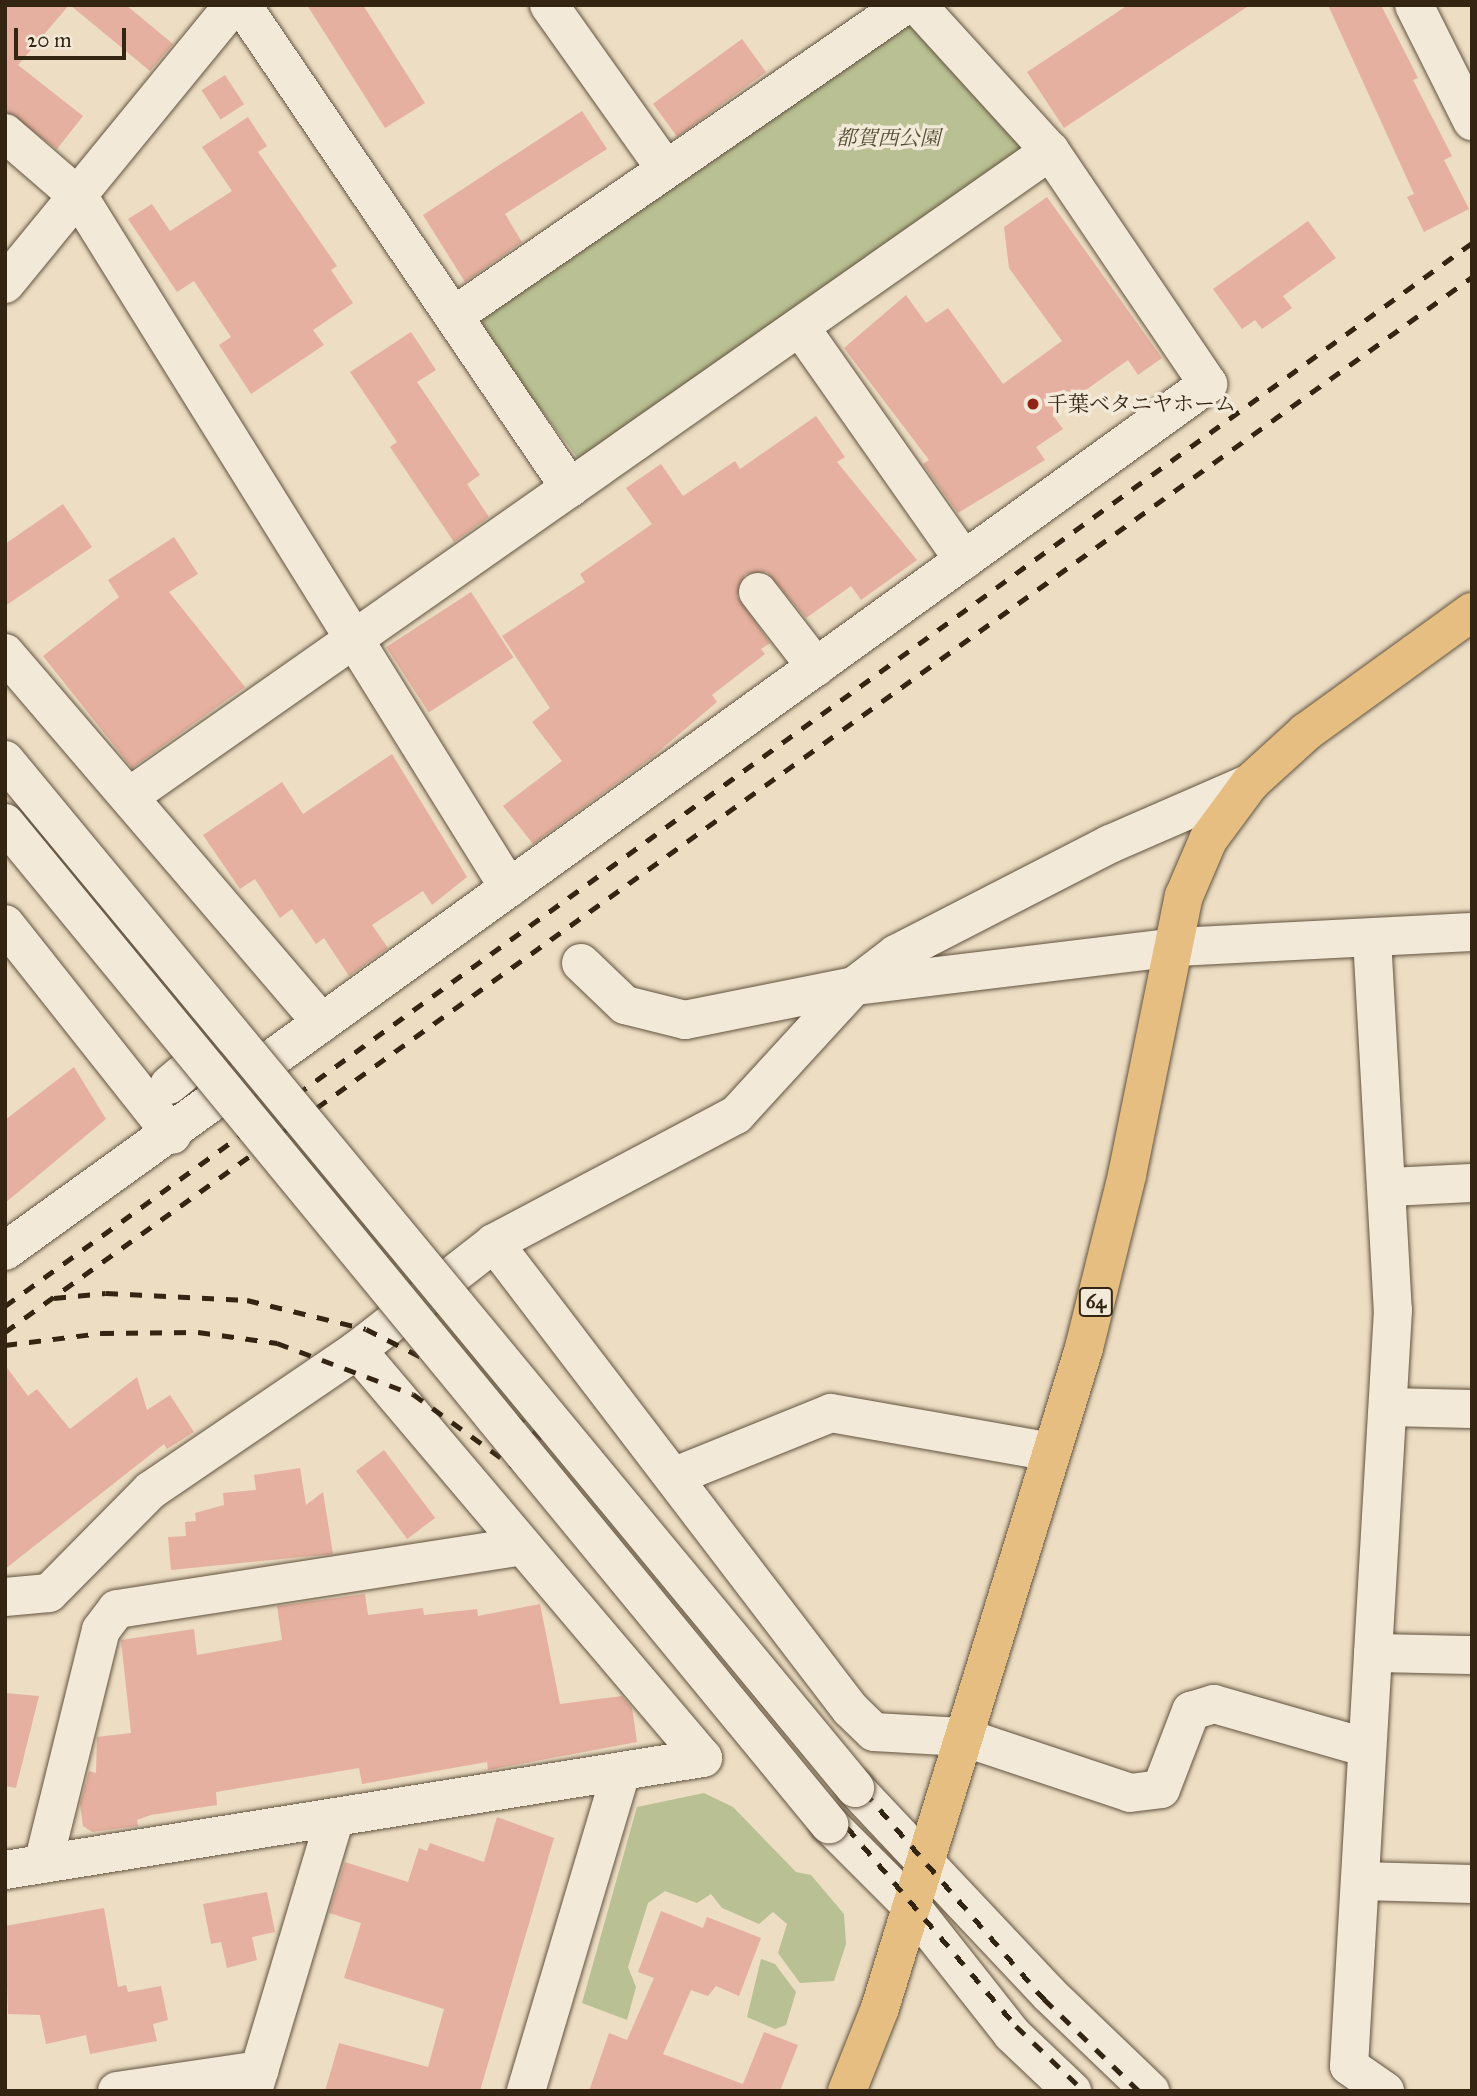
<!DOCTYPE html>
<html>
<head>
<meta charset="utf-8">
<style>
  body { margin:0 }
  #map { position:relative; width:1477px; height:2096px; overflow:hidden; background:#ecddc3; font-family:"IM FELL Great Primer","Noto Serif JP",serif }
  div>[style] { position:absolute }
  .green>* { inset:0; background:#b9c093 }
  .building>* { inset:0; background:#e5b09f; transform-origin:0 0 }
  .roads { filter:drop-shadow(0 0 2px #62533f) drop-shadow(0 0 2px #62533f) }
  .minor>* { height:38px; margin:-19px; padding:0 19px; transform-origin:19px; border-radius:19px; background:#f3e9d8 }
  .major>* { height:38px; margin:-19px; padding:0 19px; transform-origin:19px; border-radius:19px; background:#e6be82 }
  .rail>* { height:5px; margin-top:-2.5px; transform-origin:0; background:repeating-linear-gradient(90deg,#342513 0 12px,transparent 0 24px) }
  .bridges { filter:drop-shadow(0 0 2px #62533f) drop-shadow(0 0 2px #62533f) }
  .minor-bridge>* { height:38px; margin:-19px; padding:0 19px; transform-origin:19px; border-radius:19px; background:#f3e9d8 }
  .dots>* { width:19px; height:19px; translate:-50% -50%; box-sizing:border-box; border:4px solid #f3e9d8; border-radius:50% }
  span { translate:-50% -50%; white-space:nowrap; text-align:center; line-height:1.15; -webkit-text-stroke:7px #f3e9d8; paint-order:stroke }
  .shield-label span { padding:2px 5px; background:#f3e9d8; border:2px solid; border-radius:5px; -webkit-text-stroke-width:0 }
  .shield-label { font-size:19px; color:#342513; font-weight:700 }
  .park-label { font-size:21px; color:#554c33; font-style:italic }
  .poi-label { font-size:21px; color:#342513 }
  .left { translate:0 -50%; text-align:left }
  .frame { position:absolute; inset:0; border:7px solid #342513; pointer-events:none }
  .scale { position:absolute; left:14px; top:28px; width:112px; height:32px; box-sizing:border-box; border:4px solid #342513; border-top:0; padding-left:9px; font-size:21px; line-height:24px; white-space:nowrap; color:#342513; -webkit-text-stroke:5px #f3e9d8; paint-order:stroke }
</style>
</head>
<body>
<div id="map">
  <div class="green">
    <div style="clip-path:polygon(897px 23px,921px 26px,1028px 149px,580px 461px,481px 331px,485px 312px)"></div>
    <div style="clip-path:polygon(704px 1793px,733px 1807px,796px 1872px,811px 1875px,844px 1914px,846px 1944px,834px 1981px,800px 1983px,778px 1953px,787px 1924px,773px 1912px,759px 1924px,722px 1908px,711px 1894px,697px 1903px,665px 1891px,648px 1903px,628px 1967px,636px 1987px,627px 2020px,582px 2003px,637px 1807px)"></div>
    <div style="clip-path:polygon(761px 1959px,775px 1964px,796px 1992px,786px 2025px,775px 2029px,747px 2017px)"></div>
  </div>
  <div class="building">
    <div style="clip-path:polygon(5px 5px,69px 5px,18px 65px,83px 116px,57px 149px,5px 111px)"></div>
    <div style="clip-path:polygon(70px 5px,126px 5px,173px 44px,150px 71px)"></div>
    <div style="clip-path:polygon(307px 5px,363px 5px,425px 103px,385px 128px)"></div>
    <div style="clip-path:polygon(1128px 5px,1250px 5px,1064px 128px,1027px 72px)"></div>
    <div style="clip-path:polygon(1328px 5px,1381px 5px,1418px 78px,1413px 80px,1452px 156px,1444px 160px,1469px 209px,1424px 232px,1407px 197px,1414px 194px)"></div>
    <div style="left:742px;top:39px;width:41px;height:110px;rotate:54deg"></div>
    <div style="left:225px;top:75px;width:35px;height:28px;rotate:57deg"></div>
    <div style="clip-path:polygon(582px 111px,607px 149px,505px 214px,522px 242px,465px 282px,423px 215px)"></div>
    <div style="clip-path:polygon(248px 117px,267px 146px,258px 152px,337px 266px,331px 270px,353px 303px,313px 330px,324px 345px,251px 394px,219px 345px,231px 337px,194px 281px,177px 292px,128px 219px,152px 204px,170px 231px,232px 191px,202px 147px)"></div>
    <div style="clip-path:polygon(1047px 197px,1162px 358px,1138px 375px,1128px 360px,1052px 414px,1063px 429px,1036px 447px,1045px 460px,958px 513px,923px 464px,929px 460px,844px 348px,906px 295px,926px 323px,948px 308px,1003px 384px,1062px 341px,1009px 268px,1004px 227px)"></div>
    <div style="clip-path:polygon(1308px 221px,1336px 258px,1283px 296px,1292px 308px,1262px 329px,1255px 320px,1242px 329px,1213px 289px)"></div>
    <div style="clip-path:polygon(411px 332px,436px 370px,417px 382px,480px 475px,467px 484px,489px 517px,454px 542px,390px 447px,397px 442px,350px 372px)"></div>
    <div style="clip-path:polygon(816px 416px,845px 457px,837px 462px,917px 560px,861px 600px,851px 586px,806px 618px,767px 572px,745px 574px,737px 596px,770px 643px,761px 649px,765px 654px,712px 695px,717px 702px,651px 758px,533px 844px,503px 806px,562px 761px,532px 722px,550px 708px,502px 636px,585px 582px,580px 574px,652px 524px,626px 488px,661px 464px,683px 496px,735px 461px,740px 469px)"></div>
    <div style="clip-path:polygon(63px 504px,92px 547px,5px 606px,5px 544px)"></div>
    <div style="clip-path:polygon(174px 537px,198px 574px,169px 592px,245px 687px,132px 768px,43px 656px,119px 597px,108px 580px)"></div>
    <div style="left:471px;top:592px;width:78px;height:101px;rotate:57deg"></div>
    <div style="clip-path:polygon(392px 754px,467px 877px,432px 905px,423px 891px,372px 925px,388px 948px,349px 976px,324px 938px,316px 944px,292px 909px,280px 918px,255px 879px,240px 889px,203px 835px,282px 782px,303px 814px)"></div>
    <div style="clip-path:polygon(74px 1067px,106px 1119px,5px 1203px,5px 1120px)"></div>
    <div style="clip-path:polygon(5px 1365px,28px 1396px,37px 1389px,70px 1429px,137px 1377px,147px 1410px,170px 1395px,194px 1432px,167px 1449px,164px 1444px,5px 1569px)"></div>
    <div style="left:384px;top:1450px;width:85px;height:35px;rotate:53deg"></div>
    <div style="clip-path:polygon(300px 1468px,306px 1505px,323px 1492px,333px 1554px,171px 1570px,168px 1537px,186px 1536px,185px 1522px,196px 1521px,195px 1513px,224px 1505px,223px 1493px,256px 1490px,254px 1475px)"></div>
    <div style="clip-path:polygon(365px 1594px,368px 1615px,423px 1608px,424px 1615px,477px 1609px,478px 1616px,540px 1604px,560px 1704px,622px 1696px,632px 1708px,637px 1742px,488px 1770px,487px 1762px,362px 1784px,359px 1768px,216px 1792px,217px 1805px,151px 1815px,137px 1820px,138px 1826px,92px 1832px,83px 1826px,80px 1804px,89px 1771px,96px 1773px,97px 1737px,131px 1733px,121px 1640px,194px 1629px,197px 1655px,282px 1640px,277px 1606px)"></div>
    <div style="clip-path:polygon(5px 1693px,39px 1696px,16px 1788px,5px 1786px)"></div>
    <div style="clip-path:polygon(497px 1817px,554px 1838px,480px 2091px,325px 2091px,339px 2043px,428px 2067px,444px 2009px,344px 1978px,361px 1923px,329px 1913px,345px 1862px,408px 1882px,419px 1848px,427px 1851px,430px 1843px,484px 1862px)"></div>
    <div style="clip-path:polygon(267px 1892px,275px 1932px,252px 1937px,257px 1960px,227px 1968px,221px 1942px,211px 1944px,203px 1904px)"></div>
    <div style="clip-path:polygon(104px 1908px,118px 1987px,126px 1985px,128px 1992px,161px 1986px,168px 2020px,153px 2024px,157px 2041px,90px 2054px,86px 2035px,46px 2044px,40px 2015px,8px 2014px,5px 1926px)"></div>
    <div style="clip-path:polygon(661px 1911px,703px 1928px,707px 1917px,761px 1938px,739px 1996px,716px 1986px,708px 1996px,691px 1990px,663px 2054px,743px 2084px,764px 2032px,798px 2045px,780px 2091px,589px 2091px,609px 2033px,627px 2040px,654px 1978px,638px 1972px)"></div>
  </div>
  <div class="roads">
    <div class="minor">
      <div style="left:242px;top:5px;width:584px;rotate:55.82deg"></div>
      <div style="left:549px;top:5px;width:200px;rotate:54.6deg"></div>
      <div style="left:1414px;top:5px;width:130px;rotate:63.4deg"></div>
      <div style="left:5px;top:133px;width:98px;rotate:40.9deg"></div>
      <div style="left:79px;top:197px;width:814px;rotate:58.11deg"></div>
      <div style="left:5px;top:284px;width:360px;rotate:-50.7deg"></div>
      <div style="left:455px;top:315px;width:546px;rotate:-34.56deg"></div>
      <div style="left:800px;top:327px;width:285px;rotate:54.9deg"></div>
      <div style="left:758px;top:592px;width:95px;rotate:52.3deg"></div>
      <div style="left:5px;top:653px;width:487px;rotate:49.4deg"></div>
      <div style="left:130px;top:796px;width:1124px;rotate:-35.03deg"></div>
      <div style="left:5px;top:924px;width:269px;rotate:51.6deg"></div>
      <div style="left:1372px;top:938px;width:373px;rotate:86.8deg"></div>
      <div style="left:1393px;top:1310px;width:757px;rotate:93.33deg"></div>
      <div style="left:1349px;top:2066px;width:44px;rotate:34.8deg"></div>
      <div style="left:581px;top:963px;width:61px;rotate:43.7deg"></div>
      <div style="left:625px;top:1005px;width:62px;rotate:14deg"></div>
      <div style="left:685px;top:1020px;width:172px;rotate:-11.4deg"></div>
      <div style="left:854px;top:986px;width:324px;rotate:-6.9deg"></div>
      <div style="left:1176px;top:947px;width:296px;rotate:-2.9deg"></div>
      <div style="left:169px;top:1085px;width:17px;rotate:-40deg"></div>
      <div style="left:1389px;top:1187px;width:83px;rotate:-2.8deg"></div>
      <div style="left:494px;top:1243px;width:586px;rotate:52.62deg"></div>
      <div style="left:850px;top:1709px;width:33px;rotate:44deg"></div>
      <div style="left:874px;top:1732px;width:89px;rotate:3.2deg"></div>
      <div style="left:963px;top:1737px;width:176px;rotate:18.5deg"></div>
      <div style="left:1130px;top:1793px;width:31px;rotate:-7deg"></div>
      <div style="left:1161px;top:1789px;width:84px;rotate:-69deg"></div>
      <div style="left:1191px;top:1711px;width:24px;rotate:-17deg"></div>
      <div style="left:1214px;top:1704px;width:159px;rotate:16deg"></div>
      <div style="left:5px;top:1251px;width:1483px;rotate:-35.78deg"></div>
      <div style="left:1208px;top:384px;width:282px;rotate:-124.1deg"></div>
      <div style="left:1050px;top:151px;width:197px;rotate:-132.3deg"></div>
      <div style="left:357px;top:1350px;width:535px;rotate:49.7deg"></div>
      <div style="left:1388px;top:1407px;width:84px;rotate:1.4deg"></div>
      <div style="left:675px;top:1476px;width:168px;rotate:-22deg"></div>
      <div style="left:831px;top:1413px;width:224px;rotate:10deg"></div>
      <div style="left:5px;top:1597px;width:44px;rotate:-5.2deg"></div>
      <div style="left:49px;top:1593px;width:145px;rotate:-45.3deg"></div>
      <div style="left:151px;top:1490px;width:249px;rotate:-34.2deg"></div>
      <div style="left:357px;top:1350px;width:174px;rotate:-38deg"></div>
      <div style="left:494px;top:1243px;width:274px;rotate:-27.9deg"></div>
      <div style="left:736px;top:1115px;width:175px;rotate:-47.5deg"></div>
      <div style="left:854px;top:986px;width:53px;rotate:-37.3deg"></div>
      <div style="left:896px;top:954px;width:241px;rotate:-27.2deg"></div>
      <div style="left:1110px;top:844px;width:153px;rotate:-23.5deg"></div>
      <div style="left:1373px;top:1653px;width:99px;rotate:1.2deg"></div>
      <div style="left:855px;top:1788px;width:284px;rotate:46.7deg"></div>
      <div style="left:1050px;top:1995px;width:139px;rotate:43.8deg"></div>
      <div style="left:829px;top:1824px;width:116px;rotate:45deg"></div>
      <div style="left:911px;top:1906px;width:163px;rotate:51.7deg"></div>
      <div style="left:1012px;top:2034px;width:83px;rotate:43.5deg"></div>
      <div style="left:43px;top:1864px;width:241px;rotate:-76.1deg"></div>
      <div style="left:101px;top:1630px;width:26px;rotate:-53deg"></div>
      <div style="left:117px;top:1609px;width:407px;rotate:-8.8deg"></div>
      <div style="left:5px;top:1870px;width:707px;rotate:-9.12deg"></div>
      <div style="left:1360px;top:1881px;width:112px;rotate:1.5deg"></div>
      <div style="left:117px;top:2091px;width:144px;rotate:-8.4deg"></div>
      <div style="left:253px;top:2091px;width:285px;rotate:-73.3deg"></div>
      <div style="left:526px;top:2091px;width:332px;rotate:-73.4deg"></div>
    </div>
    <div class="major">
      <div style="left:847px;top:2091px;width:89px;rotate:-68.3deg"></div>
      <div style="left:880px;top:2008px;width:691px;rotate:-72.82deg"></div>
      <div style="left:1084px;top:1348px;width:178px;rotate:-76deg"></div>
      <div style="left:1127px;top:1175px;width:285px;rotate:-78.5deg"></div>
      <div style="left:1184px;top:896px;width:61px;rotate:-66.8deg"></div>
      <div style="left:1208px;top:840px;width:71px;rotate:-53.6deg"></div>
      <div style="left:1250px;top:783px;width:76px;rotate:-42.3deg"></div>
      <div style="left:1306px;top:732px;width:205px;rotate:-35.9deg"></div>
    </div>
  </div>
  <div class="rail">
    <div style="left:54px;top:1298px;width:52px;rotate:-5.5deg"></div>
    <div style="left:106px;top:1293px;width:141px;rotate:2.8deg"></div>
    <div style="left:247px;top:1300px;width:122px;rotate:13.7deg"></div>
    <div style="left:366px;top:1329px;width:124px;rotate:26.8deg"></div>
    <div style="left:477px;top:1385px;width:155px;rotate:39.2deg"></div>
    <div style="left:597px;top:1483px;width:683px;rotate:49.1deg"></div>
    <div style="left:1044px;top:1999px;width:132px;rotate:44.1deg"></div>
    <div style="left:5px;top:1306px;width:1812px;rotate:-35.93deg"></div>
    <div style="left:5px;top:1332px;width:1807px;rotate:-35.72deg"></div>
    <div style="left:5px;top:1345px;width:98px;rotate:-7.1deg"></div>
    <div style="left:102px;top:1333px;width:96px;rotate:-0.6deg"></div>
    <div style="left:198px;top:1332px;width:80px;rotate:7.9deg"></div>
    <div style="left:277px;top:1343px;width:145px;rotate:20.6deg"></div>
    <div style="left:413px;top:1394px;width:165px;rotate:35.9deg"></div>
    <div style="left:547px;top:1491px;width:91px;rotate:42.8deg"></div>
    <div style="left:614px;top:1553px;width:621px;rotate:49.64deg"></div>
    <div style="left:1016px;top:2026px;width:94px;rotate:43.7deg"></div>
  </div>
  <div class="bridges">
    <div class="minor-bridge">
      <div style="left:5px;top:760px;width:1334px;rotate:50.41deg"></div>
      <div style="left:5px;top:823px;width:1297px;rotate:50.54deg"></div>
    </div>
  </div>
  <div class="dots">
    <div style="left:1033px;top:404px;background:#8f2418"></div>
  </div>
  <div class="shield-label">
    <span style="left:1096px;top:1302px">64</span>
  </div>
  <div class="park-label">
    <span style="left:888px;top:138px">都賀西公園</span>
  </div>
  <div class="poi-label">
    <span class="left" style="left:1047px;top:404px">千葉ベタニヤホーム</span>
  </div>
  <div class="frame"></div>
  <div class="scale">20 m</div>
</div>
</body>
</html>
